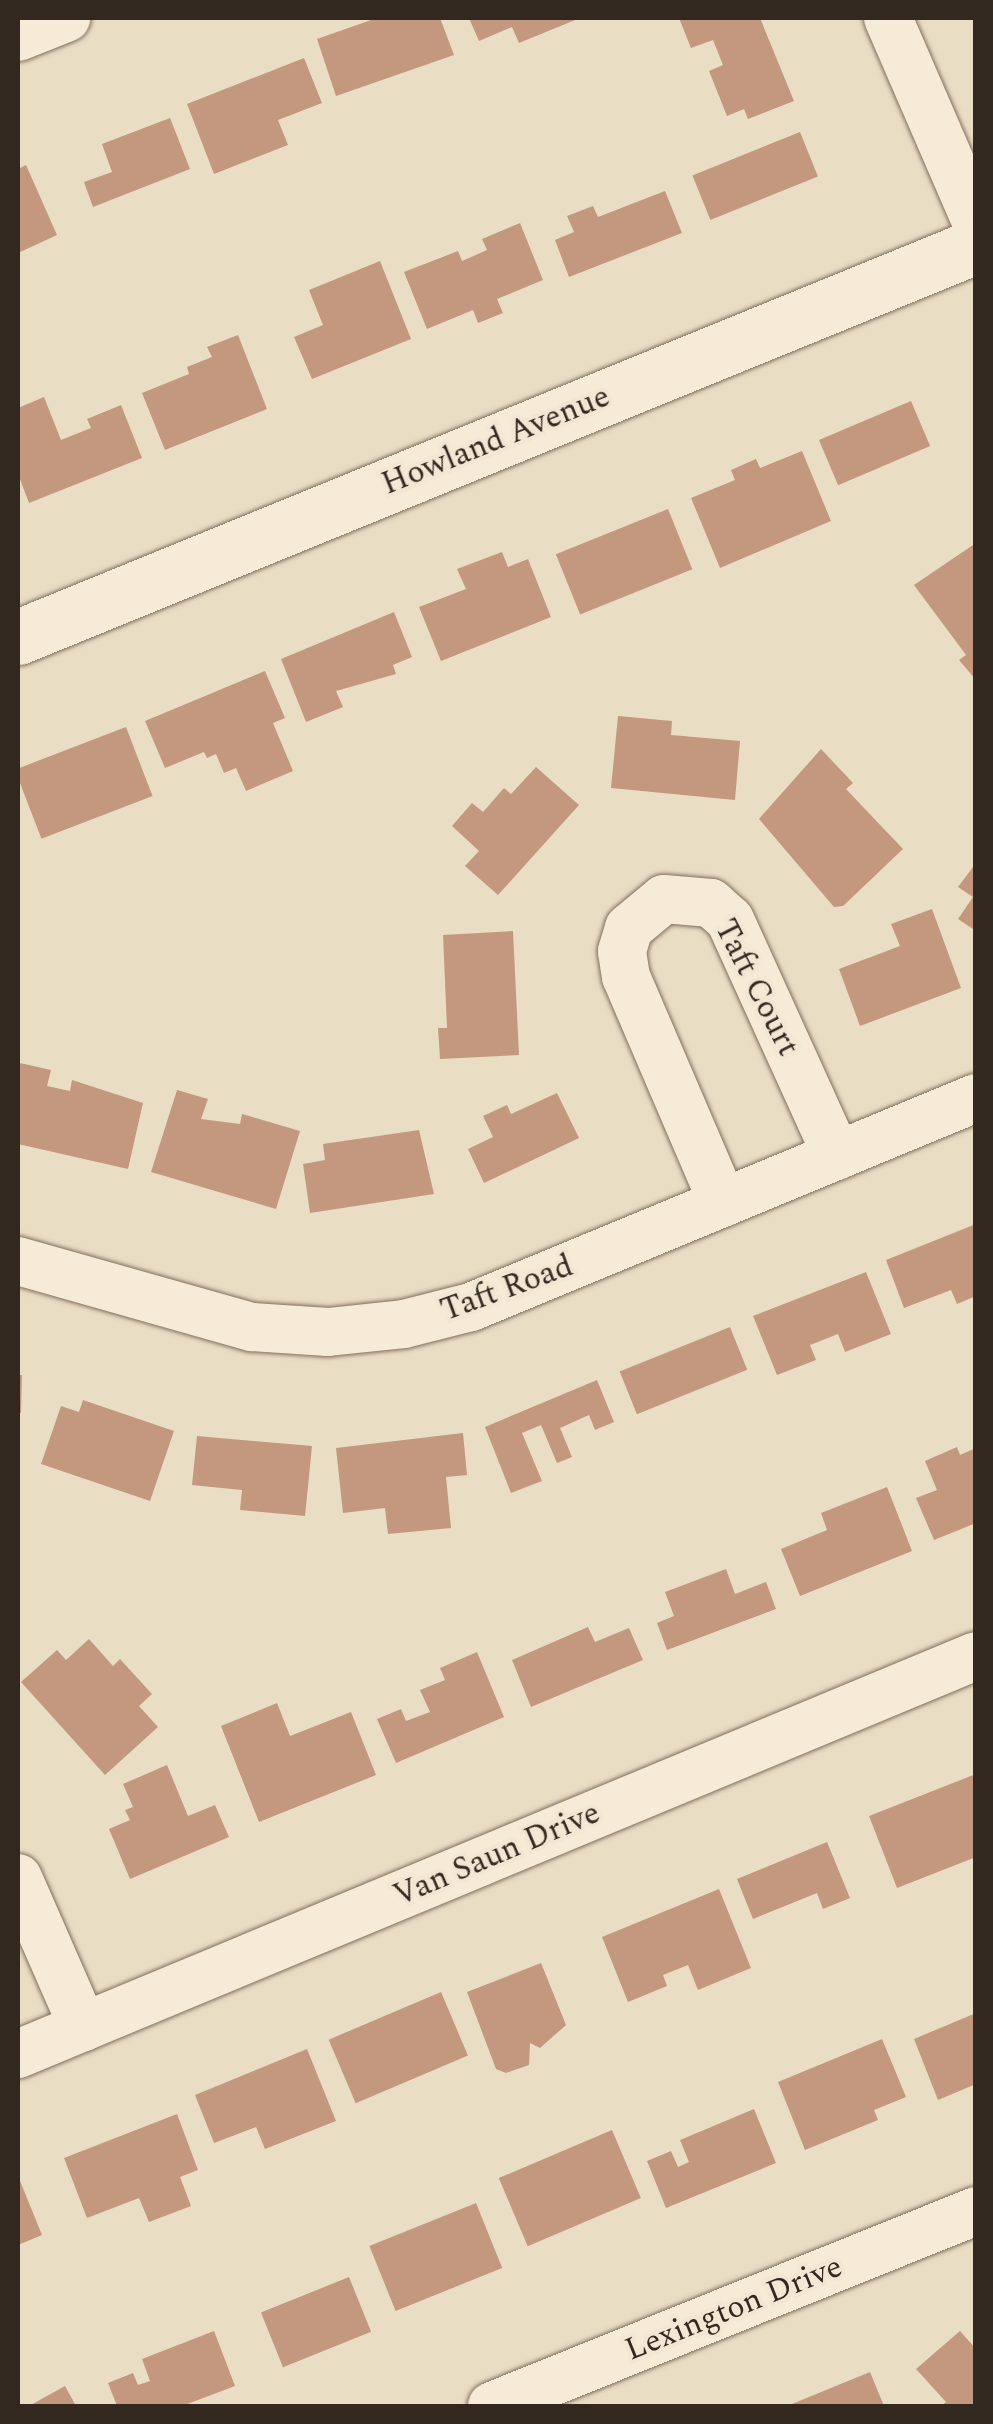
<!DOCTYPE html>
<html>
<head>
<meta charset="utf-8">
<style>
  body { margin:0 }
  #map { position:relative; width:993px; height:2424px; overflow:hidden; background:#e9ddc4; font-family:Spectral,serif }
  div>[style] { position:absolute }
  .building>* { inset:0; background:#c3987e; transform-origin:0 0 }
  .roads { filter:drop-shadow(0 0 2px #826f5d) drop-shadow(0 0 2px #826f5d) }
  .street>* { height:48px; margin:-24px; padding:0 24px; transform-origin:24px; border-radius:24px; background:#f5ebd7 }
  .secondary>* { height:55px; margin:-27.5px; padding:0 27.5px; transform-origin:27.5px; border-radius:27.5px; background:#f5ebd7 }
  span { translate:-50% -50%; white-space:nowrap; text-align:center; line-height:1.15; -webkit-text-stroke:8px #f1e7d3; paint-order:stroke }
  .street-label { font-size:32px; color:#33281f }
  .frame { position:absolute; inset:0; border:20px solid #33281f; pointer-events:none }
</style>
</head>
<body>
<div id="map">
  <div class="building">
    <div style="clip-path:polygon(377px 18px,440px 18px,454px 55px,336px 96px,317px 39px)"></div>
    <div style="clip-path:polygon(469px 18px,580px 18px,519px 43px,512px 27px,479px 41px)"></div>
    <div style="clip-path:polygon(679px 18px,760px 18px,794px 101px,748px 119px,744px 109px,727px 116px,709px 71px,723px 65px,713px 40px,691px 48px)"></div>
    <div style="clip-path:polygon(304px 58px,322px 103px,278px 120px,288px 145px,214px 174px,187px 104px)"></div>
    <div style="clip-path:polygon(170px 118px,190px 169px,93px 207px,84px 182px,112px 172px,102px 144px)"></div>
    <div style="left:800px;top:132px;width:48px;height:116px;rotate:68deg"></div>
    <div style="clip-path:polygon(26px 165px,57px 235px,18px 253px,18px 169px)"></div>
    <div style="clip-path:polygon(665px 191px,682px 233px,569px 277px,555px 240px,574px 232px,567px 216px,593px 206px,598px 217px)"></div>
    <div style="clip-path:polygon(520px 223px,543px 280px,497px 299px,503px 313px,478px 323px,473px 310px,427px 329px,404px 272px,458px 251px,462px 261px,487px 250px,482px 239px)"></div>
    <div style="clip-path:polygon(380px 261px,411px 339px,312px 379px,294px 337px,323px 325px,309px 290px)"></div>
    <div style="clip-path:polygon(238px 335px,267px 409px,165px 450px,142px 393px,189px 374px,187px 367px,212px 357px,207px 347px)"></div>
    <div style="clip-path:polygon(44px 397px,61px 440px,91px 428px,87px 419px,121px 405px,142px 458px,29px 503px,18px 474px,18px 408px)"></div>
    <div style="left:911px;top:401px;width:49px;height:100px;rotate:67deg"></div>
    <div style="clip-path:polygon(802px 451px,831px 521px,720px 568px,691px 498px,735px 480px,731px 470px,756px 459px,760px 468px)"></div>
    <div style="left:668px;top:509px;width:65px;height:121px;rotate:68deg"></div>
    <div style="clip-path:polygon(976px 543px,976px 680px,959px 660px,966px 655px,914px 585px)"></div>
    <div style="clip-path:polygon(502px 552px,508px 567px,528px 559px,551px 617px,441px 661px,419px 607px,466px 589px,457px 569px)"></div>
    <div style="clip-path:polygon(394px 612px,412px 657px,393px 665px,396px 674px,336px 691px,343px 707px,306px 722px,281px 659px)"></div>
    <div style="clip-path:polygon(265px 671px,285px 718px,273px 723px,293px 771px,246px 791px,236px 768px,224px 773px,216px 754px,207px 758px,204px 752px,165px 768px,145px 721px)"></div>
    <div style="clip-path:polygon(618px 716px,672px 721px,671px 735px,740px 741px,735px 800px,611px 788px)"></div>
    <div style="left:126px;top:727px;width:74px;height:119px;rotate:69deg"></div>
    <div style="clip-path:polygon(821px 749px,853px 783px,846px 789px,903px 849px,843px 906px,834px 907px,759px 819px)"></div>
    <div style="clip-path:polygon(536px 767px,579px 805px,498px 895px,465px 866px,479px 851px,452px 826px,472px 803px,483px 812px,504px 788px,511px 794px)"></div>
    <div style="clip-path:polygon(976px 863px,976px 931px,958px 919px,973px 897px,958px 887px)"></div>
    <div style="clip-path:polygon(932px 909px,961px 988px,860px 1026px,839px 969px,900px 946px,891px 924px)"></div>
    <div style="clip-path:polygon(513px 931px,519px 1055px,440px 1059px,438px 1028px,447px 1028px,443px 935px)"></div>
    <div style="clip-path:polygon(20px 1063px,51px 1070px,47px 1086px,70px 1091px,72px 1080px,143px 1103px,128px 1169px,18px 1144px)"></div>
    <div style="clip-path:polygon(177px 1090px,208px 1099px,201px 1119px,240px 1124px,242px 1114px,300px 1131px,276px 1209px,151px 1172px)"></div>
    <div style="clip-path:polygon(557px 1093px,579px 1138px,484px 1183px,468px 1149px,493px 1137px,483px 1116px,507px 1105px,511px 1114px)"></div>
    <div style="clip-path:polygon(419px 1130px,434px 1194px,310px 1213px,303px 1164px,325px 1160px,323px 1144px)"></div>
    <div style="clip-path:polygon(976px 1224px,976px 1296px,957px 1304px,951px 1290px,904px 1308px,886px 1260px)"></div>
    <div style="clip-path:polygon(866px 1272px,891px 1334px,845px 1352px,838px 1334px,810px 1345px,816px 1360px,777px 1375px,753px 1316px)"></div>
    <div style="left:730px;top:1327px;width:46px;height:119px;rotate:68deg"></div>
    <div style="clip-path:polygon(18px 1375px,22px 1375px,21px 1413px,18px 1413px)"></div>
    <div style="clip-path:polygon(597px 1380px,614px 1422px,595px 1430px,589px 1415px,560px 1428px,572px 1457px,557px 1463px,541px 1425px,522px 1433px,542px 1481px,511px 1493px,485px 1427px)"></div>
    <div style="clip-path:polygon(83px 1400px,174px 1431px,150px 1501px,41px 1464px,61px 1406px,79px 1412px)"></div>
    <div style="clip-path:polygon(463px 1433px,467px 1475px,446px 1477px,451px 1528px,388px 1534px,385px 1508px,343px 1513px,336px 1448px)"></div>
    <div style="clip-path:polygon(197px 1436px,312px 1446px,305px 1516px,240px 1510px,242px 1490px,192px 1485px)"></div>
    <div style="clip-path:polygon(957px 1447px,960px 1455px,976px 1448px,976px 1523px,934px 1540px,916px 1498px,937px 1490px,925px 1461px)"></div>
    <div style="clip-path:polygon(887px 1487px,912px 1551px,800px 1596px,781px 1549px,827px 1530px,821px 1513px)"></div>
    <div style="clip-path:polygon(726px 1569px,735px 1594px,766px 1582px,776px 1609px,667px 1650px,657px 1623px,674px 1616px,665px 1592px)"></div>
    <div style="clip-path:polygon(588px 1627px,595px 1642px,629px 1628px,643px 1660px,531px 1707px,512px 1660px)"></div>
    <div style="clip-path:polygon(89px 1639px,113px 1666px,120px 1659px,152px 1694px,139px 1706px,158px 1727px,105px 1775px,21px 1682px,57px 1650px,66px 1660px)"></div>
    <div style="clip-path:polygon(477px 1652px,504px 1717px,396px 1763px,377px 1719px,401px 1709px,406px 1721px,430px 1712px,420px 1690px,445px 1680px,440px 1668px)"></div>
    <div style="clip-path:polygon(277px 1703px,290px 1736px,351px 1712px,376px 1775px,259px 1822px,221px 1726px)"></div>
    <div style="clip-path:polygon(167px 1765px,188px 1816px,215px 1805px,229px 1837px,130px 1879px,109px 1829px,130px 1820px,125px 1810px,133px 1807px,123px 1784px)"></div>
    <div style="clip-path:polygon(976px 1774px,976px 1857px,897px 1888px,869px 1816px)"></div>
    <div style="clip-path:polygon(827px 1842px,850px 1898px,823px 1909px,817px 1893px,753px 1919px,737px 1879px)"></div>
    <div style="clip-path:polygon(719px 1889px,751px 1968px,698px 1990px,688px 1965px,663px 1975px,667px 1986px,628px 2002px,602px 1937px)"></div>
    <div style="clip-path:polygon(541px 1963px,566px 2025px,540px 2048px,530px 2043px,529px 2065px,506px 2073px,496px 2069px,467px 1992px)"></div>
    <div style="left:441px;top:1992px;width:69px;height:122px;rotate:67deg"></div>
    <div style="clip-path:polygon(976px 2013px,976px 2084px,938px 2100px,914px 2039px)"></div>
    <div style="clip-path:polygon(882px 2039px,906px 2097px,874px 2110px,878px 2120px,805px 2150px,778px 2082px)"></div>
    <div style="clip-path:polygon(307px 2049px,336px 2121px,265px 2149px,256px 2127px,214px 2143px,195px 2095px)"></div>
    <div style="clip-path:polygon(754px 2109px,776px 2163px,666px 2208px,647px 2161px,671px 2151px,678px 2167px,689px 2162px,680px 2140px)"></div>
    <div style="clip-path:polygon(177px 2114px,198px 2170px,180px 2177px,191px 2206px,149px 2222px,139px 2198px,87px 2218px,64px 2158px)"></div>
    <div style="left:612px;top:2130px;width:74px;height:123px;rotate:67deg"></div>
    <div style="clip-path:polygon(18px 2176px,42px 2235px,18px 2245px)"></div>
    <div style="left:476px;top:2203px;width:70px;height:115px;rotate:68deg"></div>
    <div style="left:349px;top:2277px;width:59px;height:95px;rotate:68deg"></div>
    <div style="clip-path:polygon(214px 2331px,235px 2386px,182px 2406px,117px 2406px,108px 2383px,133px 2373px,138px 2385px,150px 2381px,142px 2359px)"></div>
    <div style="clip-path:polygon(960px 2331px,976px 2349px,976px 2406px,941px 2406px,946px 2402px,916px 2369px)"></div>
    <div style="clip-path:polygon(870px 2372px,884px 2406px,787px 2406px)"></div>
    <div style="clip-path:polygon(65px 2386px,76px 2406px,29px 2406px)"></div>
  </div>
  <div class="roads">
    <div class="street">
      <div style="left:888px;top:18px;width:221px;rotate:66.6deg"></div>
      <div style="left:18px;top:37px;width:52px;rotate:-21.6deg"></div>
      <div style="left:723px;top:1203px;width:246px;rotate:-113.2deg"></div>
      <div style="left:626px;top:977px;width:26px;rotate:-99deg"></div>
      <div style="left:622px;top:951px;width:24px;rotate:-73deg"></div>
      <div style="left:629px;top:928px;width:45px;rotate:-39.6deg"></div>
      <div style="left:664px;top:899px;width:47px;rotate:4.9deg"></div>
      <div style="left:711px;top:903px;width:25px;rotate:42deg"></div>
      <div style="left:730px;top:920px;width:259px;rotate:65.6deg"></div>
      <div style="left:18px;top:1261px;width:243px;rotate:15.8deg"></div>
      <div style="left:252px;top:1327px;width:76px;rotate:3.8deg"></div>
      <div style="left:328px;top:1332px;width:76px;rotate:-6deg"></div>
      <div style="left:404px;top:1324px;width:69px;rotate:-14.2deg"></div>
      <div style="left:471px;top:1307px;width:547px;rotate:-22.48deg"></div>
      <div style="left:18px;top:1878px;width:163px;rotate:66.4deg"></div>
      <div style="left:18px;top:2054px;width:1037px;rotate:-22.56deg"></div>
      <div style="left:492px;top:2406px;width:522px;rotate:-21.94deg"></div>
    </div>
    <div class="secondary">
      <div style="left:18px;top:637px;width:1035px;rotate:-22.2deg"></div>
    </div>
  </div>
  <div class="street-label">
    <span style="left:496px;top:441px;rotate:-22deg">Howland Avenue</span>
    <span style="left:756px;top:988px;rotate:63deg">Taft Court</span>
    <span style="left:507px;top:1289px;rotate:-20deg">Taft Road</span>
    <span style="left:497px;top:1855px;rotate:-23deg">Van Saun Drive</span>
    <span style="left:734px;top:2309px;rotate:-22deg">Lexington Drive</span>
  </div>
  <div class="frame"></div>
</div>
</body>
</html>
